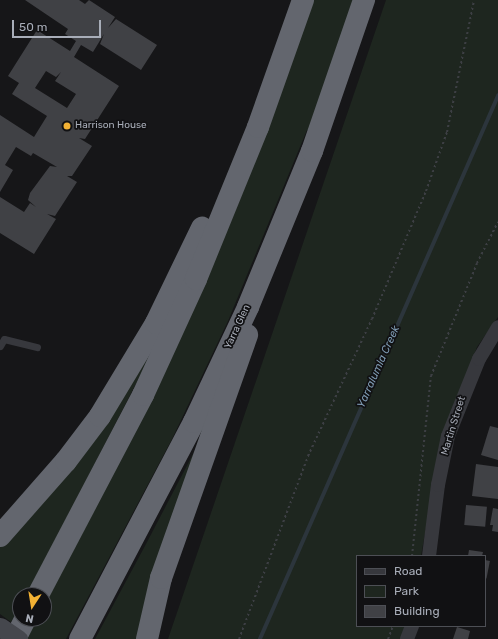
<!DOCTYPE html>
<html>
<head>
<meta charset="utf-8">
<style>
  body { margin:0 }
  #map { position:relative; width:498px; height:639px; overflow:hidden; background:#161618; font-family:Rubik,sans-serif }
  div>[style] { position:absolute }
  .green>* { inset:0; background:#1e261f }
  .stream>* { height:3.5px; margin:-1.75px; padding:0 1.75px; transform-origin:1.75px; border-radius:1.75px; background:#2c353c }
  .building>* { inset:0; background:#404145; transform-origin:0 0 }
  .path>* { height:2px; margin-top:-1px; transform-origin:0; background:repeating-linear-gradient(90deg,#3d3f44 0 2px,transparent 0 5px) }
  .service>* { height:7px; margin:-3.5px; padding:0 3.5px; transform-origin:3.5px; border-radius:3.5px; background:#37383d }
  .minor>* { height:14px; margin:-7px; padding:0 7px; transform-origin:7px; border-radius:7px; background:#37383d }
  .motorway>* { height:22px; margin:-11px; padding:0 11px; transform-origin:11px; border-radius:11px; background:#63666e }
  .secondary-bridge>* { height:19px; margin:-9.5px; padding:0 9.5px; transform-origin:9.5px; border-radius:9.5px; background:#45474d }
  .dots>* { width:11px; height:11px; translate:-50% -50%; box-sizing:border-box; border:2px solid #111113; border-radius:50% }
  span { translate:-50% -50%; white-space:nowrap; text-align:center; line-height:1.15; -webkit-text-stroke:3.5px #111113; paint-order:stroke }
  .poi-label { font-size:10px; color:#a8adb8 }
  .left { translate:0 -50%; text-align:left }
  .street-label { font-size:10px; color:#a8adb8 }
  .water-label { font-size:11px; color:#7f9bb3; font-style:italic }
  .legend { position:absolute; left:356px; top:555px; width:130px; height:72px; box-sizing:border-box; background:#111113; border:1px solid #4d4f55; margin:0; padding:5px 7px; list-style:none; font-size:12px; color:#a8adb8 }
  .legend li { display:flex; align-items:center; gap:8px; height:20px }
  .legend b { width:20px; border:1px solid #4d4f55 }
  .north { position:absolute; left:12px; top:587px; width:40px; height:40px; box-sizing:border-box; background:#111113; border:1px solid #4d4f55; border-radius:50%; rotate:192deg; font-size:11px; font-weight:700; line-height:16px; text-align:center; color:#a8adb8 }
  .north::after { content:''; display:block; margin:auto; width:14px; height:18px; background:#f2b134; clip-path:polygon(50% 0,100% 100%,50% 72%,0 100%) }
  .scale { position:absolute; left:12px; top:20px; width:89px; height:18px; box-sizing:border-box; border:2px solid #a8adb8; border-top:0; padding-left:5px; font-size:12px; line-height:14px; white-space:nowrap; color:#a8adb8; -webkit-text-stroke:3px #111113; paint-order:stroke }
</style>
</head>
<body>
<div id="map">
  <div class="green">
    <div style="clip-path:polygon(313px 0,358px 0,311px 131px,307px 130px,228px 321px,172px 439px,66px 639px,25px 639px,35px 619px,44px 619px,44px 603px,218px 252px,245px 187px)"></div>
    <div style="clip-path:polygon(386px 0,498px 0,498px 317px,477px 347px,441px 442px,421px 556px,357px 556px,357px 626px,407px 626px,402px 639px,168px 639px)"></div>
    <div style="clip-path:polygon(158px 341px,27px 595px,20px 595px,20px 607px,11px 622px,0 614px,0 544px)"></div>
    <div style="clip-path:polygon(194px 452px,141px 639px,95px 639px,146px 544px)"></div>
  </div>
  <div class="stream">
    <div style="left:260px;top:639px;width:593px;rotate:-66.33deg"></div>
  </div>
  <div class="building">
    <div style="clip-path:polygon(evenodd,25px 0,79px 0,85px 4px,89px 0,115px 17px,108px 28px,116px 19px,157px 45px,141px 70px,100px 44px,104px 34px,93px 52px,81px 45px,74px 57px,119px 86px,85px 139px,79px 138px,92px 146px,72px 176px,67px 176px,77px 182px,55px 216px,47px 214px,56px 219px,34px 254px,0 233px,0 197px,24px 212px,30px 203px,36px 207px,28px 200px,30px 193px,50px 166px,57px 167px,33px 153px,31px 156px,16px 147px,5px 165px,13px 170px,0 192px,0 115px,34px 137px,47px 116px,12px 94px,19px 83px,8px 76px,37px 30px,70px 51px,76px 41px,65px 34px,68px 29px,25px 0,46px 71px,56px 77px,61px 72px,55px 81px,76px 94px,67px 108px,35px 88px,46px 71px)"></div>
    <div style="clip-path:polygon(490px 426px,498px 428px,498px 460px,481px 455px)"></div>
    <div style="clip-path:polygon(476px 464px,498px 467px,498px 499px,472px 496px)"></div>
    <div style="left:466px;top:505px;width:21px;height:20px;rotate:5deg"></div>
    <div style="clip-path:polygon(493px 508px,498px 509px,498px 532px,492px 531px,493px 525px,490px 525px)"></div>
    <div style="clip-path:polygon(469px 550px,483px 552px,482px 556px,468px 556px)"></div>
    <div style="left:485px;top:560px;width:5px;height:18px;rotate:11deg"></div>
    <div style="clip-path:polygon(457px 627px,470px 631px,468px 639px,453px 639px)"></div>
  </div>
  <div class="path">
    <div style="left:412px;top:556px;width:181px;rotate:-84deg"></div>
    <div style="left:431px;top:376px;width:122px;rotate:-67.8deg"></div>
    <div style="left:477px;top:263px;width:46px;rotate:-62.9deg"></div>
    <div style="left:239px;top:639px;width:196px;rotate:-69.3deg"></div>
    <div style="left:308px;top:456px;width:151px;rotate:-65deg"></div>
    <div style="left:372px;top:319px;width:139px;rotate:-67.1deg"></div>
    <div style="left:426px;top:191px;width:63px;rotate:-70.4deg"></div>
    <div style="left:447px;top:132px;width:135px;rotate:-78.4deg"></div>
    <div style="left:388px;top:639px;width:14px;rotate:-69deg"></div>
  </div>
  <div class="service">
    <div style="left:0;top:346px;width:8px;rotate:-60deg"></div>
    <div style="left:4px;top:339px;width:34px;rotate:14deg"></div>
  </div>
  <div class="minor">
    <div style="left:429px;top:556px;width:72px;rotate:-82.8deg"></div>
    <div style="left:438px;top:485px;width:50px;rotate:-78.5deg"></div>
    <div style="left:448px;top:436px;width:83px;rotate:-68.1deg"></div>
    <div style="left:479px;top:359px;width:37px;rotate:-59deg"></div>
    <div style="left:407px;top:639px;width:14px;rotate:-69deg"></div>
  </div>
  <div class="motorway">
    <div style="left:0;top:536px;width:100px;rotate:-48.7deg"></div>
    <div style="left:66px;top:461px;width:56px;rotate:-52.9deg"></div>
    <div style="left:100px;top:416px;width:109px;rotate:-58.9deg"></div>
    <div style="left:156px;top:323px;width:106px;rotate:-64.2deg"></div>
    <div style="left:38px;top:595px;width:226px;rotate:-62.3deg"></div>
    <div style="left:143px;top:395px;width:128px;rotate:-65.4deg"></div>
    <div style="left:196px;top:279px;width:164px;rotate:-67.8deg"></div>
    <div style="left:258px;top:127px;width:135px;rotate:-70.5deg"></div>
    <div style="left:15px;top:639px;width:22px;rotate:-63deg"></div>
    <div style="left:80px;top:639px;width:245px;rotate:-62.3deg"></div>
    <div style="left:194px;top:422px;width:127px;rotate:-64.8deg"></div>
    <div style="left:248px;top:307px;width:169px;rotate:-67.7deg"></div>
    <div style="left:312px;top:151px;width:160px;rotate:-71deg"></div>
    <div style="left:147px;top:639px;width:63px;rotate:-77.1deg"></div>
    <div style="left:161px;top:578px;width:258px;rotate:-70.5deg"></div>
  </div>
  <div class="secondary-bridge">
    <div style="left:0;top:627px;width:22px;rotate:34deg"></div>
  </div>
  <div class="dots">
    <div style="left:67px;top:126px;background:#f2b134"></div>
  </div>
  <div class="poi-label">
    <span class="left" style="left:75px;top:126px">Harrison House</span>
  </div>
  <div class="street-label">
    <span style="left:238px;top:327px;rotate:-65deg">Yarra Glen</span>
    <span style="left:454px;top:426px;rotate:-73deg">Martin Street</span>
  </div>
  <div class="water-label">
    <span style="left:379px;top:367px;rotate:-66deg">Yarralumla Creek</span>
  </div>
  <ul class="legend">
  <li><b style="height:5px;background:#37383d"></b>Road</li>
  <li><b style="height:11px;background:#1e261f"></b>Park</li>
  <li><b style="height:11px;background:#404145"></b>Building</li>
  </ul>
  <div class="north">N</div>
  <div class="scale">50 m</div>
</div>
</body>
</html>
